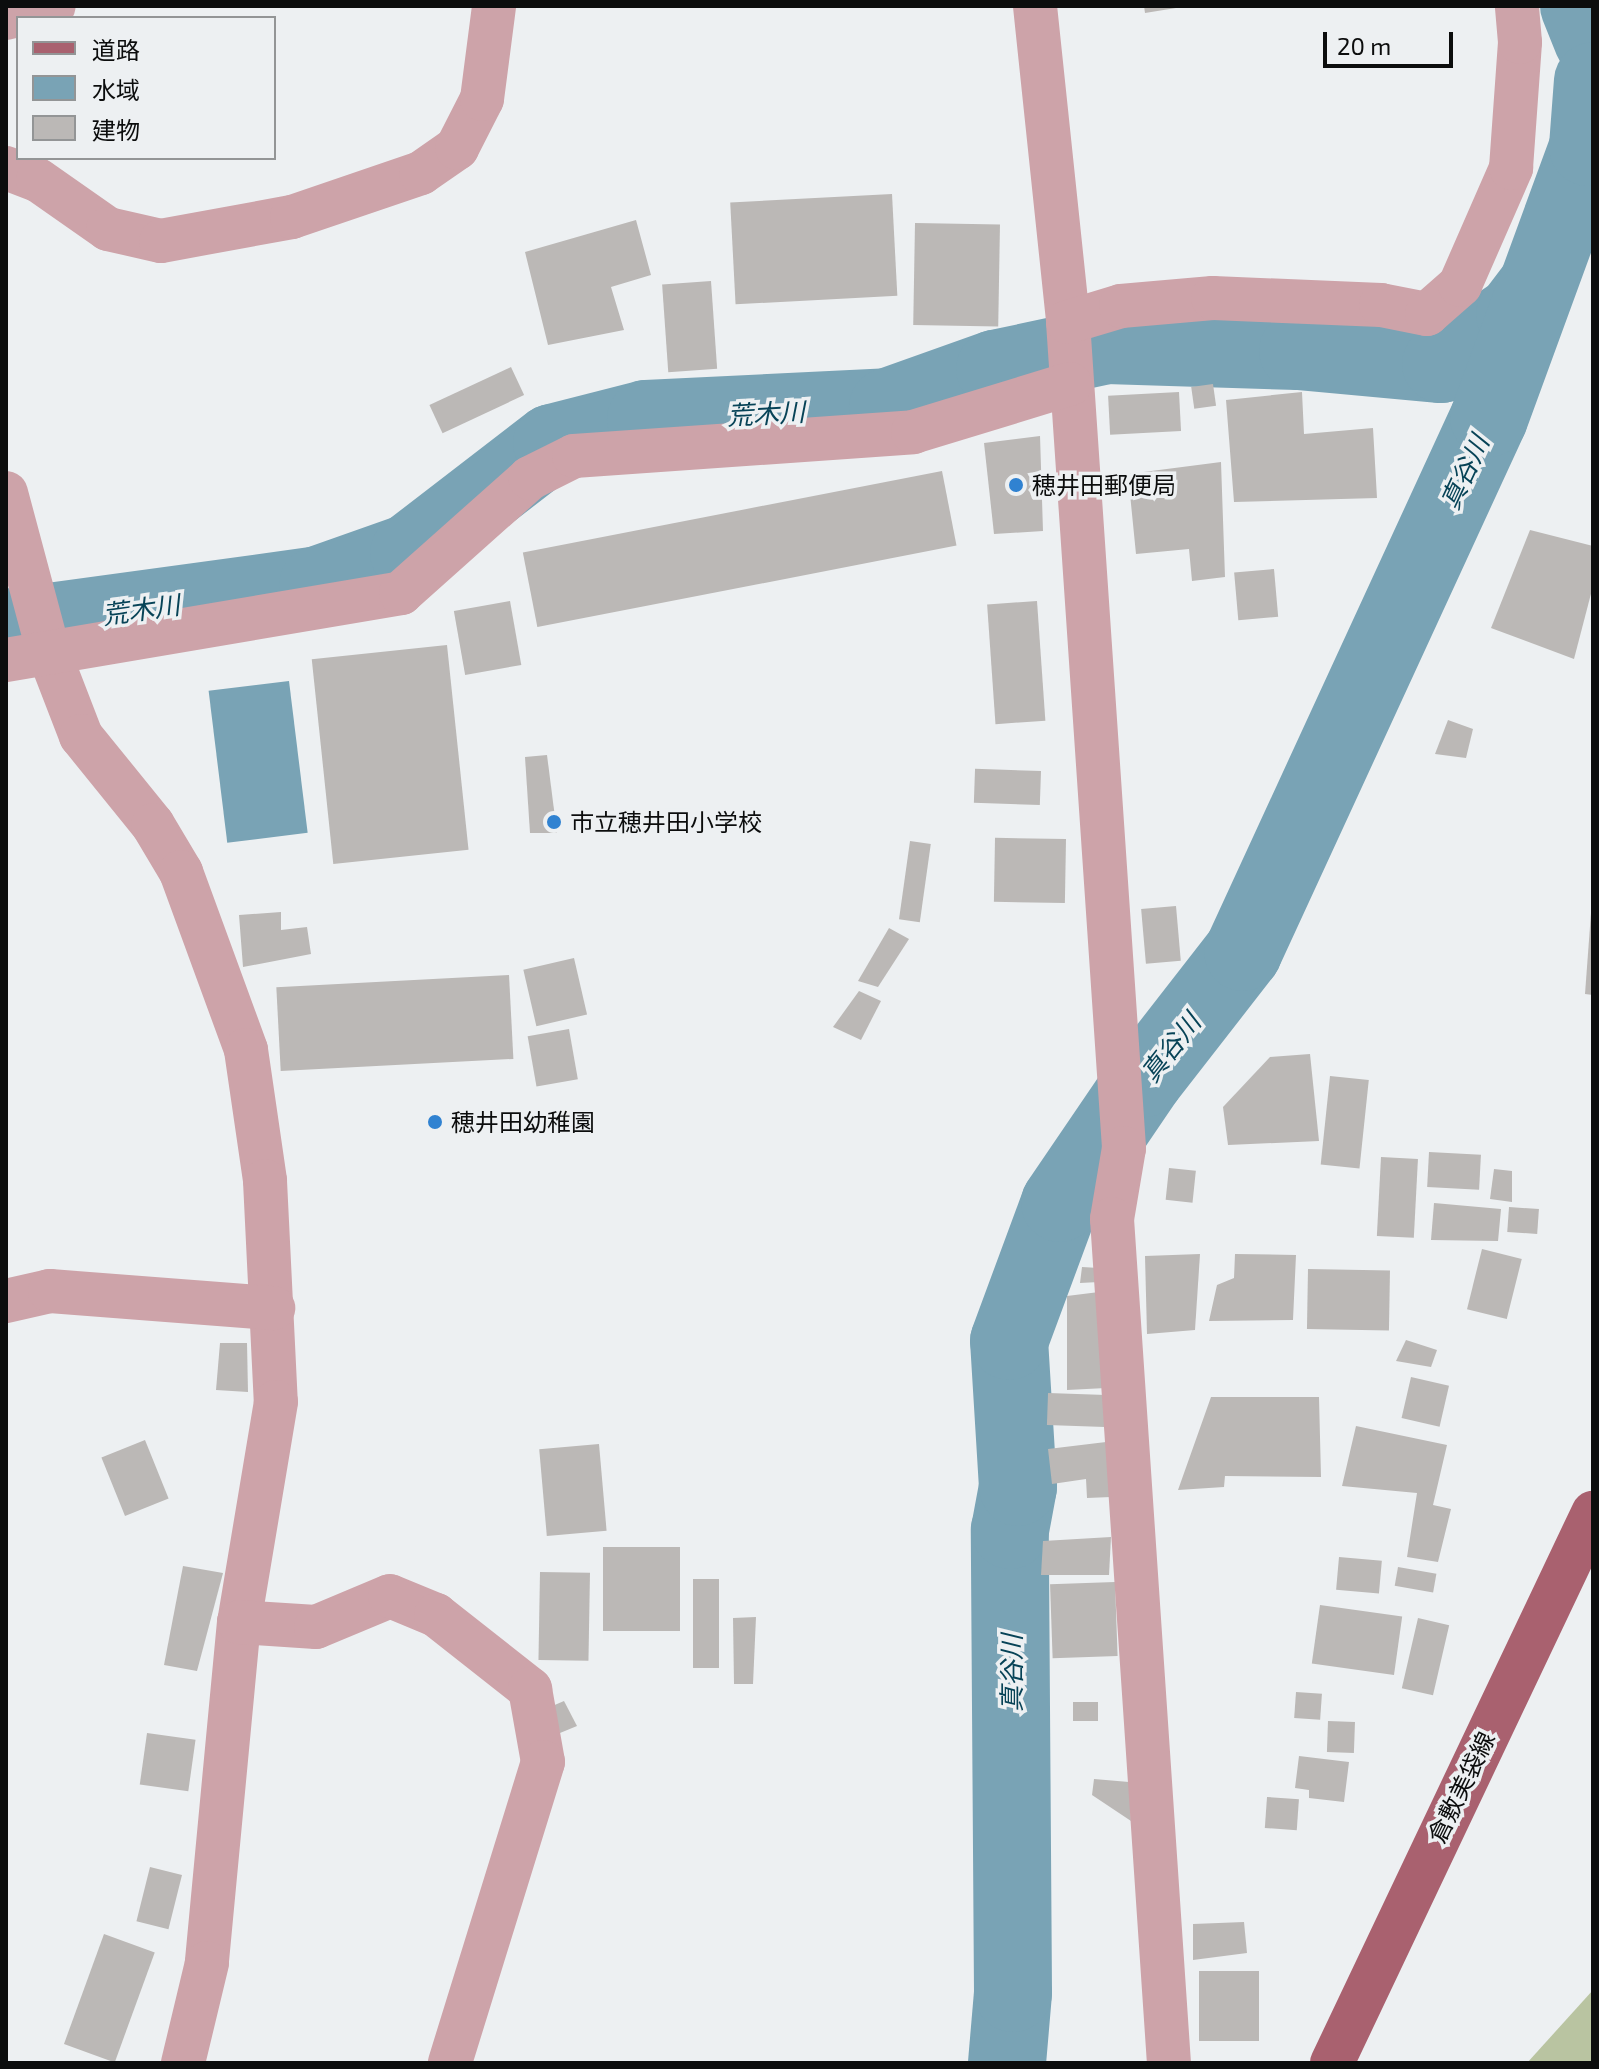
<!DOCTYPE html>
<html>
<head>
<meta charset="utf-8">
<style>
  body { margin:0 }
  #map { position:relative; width:1599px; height:2069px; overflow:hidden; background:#edf0f2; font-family:"Exo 2","Noto Sans JP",sans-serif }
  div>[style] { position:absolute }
  .green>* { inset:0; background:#b9c4a1 }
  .water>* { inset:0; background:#79a3b5; transform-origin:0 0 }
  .river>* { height:78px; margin:-39px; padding:0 39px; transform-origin:39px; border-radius:39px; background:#79a3b5 }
  .building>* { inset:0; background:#bbb8b6; transform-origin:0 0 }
  .minor>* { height:44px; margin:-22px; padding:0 22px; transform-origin:22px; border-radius:22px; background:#cda3a9 }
  .major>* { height:44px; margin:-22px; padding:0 22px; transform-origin:22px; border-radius:22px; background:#a9616f }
  .dots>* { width:22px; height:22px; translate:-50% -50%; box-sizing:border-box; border:4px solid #edf0f2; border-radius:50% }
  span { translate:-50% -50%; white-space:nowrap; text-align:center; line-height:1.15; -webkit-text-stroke:7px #edf0f2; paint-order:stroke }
  .poi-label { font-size:24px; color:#0c0d0d }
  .left { translate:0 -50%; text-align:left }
  .street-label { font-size:24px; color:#0c0d0d }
  .water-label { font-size:26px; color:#074357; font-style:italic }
  .frame { position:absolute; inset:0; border:8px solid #0c0d0d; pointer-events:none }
  .legend { position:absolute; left:16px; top:16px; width:260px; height:144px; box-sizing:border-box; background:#edf0f2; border:2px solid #939596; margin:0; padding:10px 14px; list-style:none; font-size:24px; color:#0c0d0d }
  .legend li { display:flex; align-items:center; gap:16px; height:40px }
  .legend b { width:40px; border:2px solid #939596 }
  .scale { position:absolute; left:1323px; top:32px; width:130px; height:36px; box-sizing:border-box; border:4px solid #0c0d0d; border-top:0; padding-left:10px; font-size:24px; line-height:28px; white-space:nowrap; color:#0c0d0d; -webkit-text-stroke:6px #edf0f2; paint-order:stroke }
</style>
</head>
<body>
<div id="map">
  <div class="green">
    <div style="clip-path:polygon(1593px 1990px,1593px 2063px,1527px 2063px)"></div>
  </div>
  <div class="water">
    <div style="left:289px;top:681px;width:153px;height:81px;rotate:83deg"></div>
  </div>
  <div class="river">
    <div style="left:1579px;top:6px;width:37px;rotate:68deg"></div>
    <div style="left:6px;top:628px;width:315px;rotate:-7.8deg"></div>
    <div style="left:318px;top:585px;width:96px;rotate:-19.4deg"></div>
    <div style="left:409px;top:553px;width:180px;rotate:-37.6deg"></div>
    <div style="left:552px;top:443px;width:97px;rotate:-14.3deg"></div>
    <div style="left:646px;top:419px;width:242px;rotate:-2.8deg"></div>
    <div style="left:888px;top:407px;width:114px;rotate:-19.6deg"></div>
    <div style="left:995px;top:369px;width:115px;rotate:-12.1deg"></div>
    <div style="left:1107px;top:345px;width:191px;rotate:1.8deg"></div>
    <div style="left:1298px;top:351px;width:144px;rotate:5.2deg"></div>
    <div style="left:1441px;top:364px;width:89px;rotate:-33.5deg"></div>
    <div style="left:1515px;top:315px;width:34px;rotate:-53deg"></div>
    <div style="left:1007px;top:2063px;width:70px;rotate:-85.1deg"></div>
    <div style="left:1013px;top:1993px;width:463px;rotate:-90.4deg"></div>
    <div style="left:1010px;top:1530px;width:44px;rotate:-79.5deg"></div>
    <div style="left:1018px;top:1487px;width:146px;rotate:-93.5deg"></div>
    <div style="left:1009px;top:1341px;width:147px;rotate:-69.7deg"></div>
    <div style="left:1060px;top:1203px;width:151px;rotate:-55.8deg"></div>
    <div style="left:1145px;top:1078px;width:160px;rotate:-52.1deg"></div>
    <div style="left:1243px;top:952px;width:588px;rotate:-65.27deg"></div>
    <div style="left:1489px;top:418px;width:289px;rotate:-69.9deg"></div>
    <div style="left:1588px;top:147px;width:66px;rotate:-85.7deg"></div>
  </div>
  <div class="building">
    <div style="clip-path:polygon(1144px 6px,1176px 6px,1176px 8px,1145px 13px)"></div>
    <div style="left:892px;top:194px;width:102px;height:162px;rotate:87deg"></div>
    <div style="clip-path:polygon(636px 220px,651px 275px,611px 287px,624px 330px,548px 345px,525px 252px)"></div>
    <div style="left:915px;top:223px;width:85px;height:102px;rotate:1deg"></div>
    <div style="left:711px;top:281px;width:88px;height:49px;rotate:86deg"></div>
    <div style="left:511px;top:367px;width:31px;height:90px;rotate:65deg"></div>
    <div style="left:1213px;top:384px;width:22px;height:22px;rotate:82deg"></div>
    <div style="left:1179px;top:392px;width:39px;height:71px;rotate:87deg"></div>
    <div style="clip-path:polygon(1302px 392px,1304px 434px,1373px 428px,1377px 498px,1234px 502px,1226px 400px)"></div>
    <div style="clip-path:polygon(1040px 436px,1043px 531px,994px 534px,984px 443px)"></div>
    <div style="clip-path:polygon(1221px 462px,1225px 577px,1192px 581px,1189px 549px,1136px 554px,1128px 474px)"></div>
    <div style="left:942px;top:471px;width:76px;height:427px;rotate:79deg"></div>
    <div style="clip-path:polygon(1530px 530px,1593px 546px,1593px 586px,1574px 659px,1491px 628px)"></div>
    <div style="left:1274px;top:569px;width:48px;height:40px;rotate:85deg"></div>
    <div style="left:510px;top:601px;width:65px;height:57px;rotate:80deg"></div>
    <div style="left:1037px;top:601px;width:120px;height:50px;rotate:86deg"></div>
    <div style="left:447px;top:645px;width:206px;height:136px;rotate:84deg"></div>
    <div style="clip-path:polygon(1448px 720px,1473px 729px,1466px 758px,1435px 754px)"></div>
    <div style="clip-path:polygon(547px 755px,557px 833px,530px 833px,525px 757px)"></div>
    <div style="left:1041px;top:771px;width:34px;height:66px;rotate:92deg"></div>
    <div style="left:1066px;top:839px;width:64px;height:71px;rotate:91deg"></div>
    <div style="left:910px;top:841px;width:21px;height:79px;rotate:8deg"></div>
    <div style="left:1176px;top:906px;width:55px;height:35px;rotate:85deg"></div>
    <div style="clip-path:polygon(281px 912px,281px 930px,307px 927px,311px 954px,243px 967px,239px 915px)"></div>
    <div style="clip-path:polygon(1591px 913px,1593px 914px,1593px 995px,1585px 994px)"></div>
    <div style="clip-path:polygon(889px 928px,909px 939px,878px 987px,858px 981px)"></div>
    <div style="left:574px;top:958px;width:58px;height:52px;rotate:77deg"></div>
    <div style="left:509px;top:975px;width:84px;height:233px;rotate:87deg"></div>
    <div style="clip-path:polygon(859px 991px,881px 1001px,861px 1040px,833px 1027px)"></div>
    <div style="left:569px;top:1029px;width:51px;height:42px;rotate:80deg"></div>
    <div style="clip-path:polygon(1310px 1054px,1319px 1141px,1228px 1145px,1223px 1107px,1270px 1057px)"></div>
    <div style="left:1330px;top:1076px;width:39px;height:89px;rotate:6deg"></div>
    <div style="left:1429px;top:1152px;width:52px;height:35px;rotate:3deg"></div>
    <div style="left:1381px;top:1157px;width:37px;height:79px;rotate:3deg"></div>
    <div style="left:1169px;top:1168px;width:27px;height:32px;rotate:6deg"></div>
    <div style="clip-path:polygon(1494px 1169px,1512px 1171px,1512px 1202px,1490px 1199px)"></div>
    <div style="clip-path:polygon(1434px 1203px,1501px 1209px,1498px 1241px,1431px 1240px)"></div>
    <div style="left:1509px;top:1207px;width:30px;height:25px;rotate:4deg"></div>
    <div style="left:1482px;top:1249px;width:41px;height:62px;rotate:14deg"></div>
    <div style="clip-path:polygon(1200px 1254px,1195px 1330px,1147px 1334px,1145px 1256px)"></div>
    <div style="clip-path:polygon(1235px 1254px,1296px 1255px,1293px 1320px,1209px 1321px,1217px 1285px,1234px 1278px)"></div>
    <div style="clip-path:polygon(1082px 1267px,1099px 1268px,1099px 1282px,1080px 1283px)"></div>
    <div style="left:1308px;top:1269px;width:82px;height:60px;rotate:1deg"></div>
    <div style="clip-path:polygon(1099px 1292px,1106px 1388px,1067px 1390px,1067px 1296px)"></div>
    <div style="clip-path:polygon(1406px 1340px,1437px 1350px,1431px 1367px,1396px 1361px)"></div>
    <div style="clip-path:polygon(220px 1343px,247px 1343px,248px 1392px,216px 1390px)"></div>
    <div style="left:1411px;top:1377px;width:39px;height:42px;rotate:13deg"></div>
    <div style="left:1106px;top:1395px;width:32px;height:58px;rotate:92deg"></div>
    <div style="clip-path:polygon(1211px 1397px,1319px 1397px,1321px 1477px,1225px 1476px,1224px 1487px,1178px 1490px)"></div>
    <div style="clip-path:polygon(1356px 1426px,1447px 1445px,1433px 1505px,1451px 1509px,1438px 1562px,1407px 1557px,1417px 1493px,1342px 1486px)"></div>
    <div style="left:145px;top:1440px;width:63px;height:47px;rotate:68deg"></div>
    <div style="clip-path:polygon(1106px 1442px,1111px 1497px,1087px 1498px,1086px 1479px,1052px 1484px,1048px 1449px)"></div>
    <div style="left:599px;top:1444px;width:87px;height:60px;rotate:85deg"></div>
    <div style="clip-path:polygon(1111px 1537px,1109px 1575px,1041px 1575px,1043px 1541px)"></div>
    <div style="left:603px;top:1547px;width:77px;height:84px"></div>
    <div style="left:1339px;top:1557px;width:43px;height:33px;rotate:5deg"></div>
    <div style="clip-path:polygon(183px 1566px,223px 1573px,197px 1671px,164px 1665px)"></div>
    <div style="left:1398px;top:1567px;width:39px;height:19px;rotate:10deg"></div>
    <div style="left:540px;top:1572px;width:50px;height:88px;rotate:1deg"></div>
    <div style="left:693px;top:1579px;width:26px;height:89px"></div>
    <div style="left:1115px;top:1582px;width:74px;height:65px;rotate:88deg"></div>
    <div style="left:1320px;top:1605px;width:83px;height:59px;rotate:8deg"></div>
    <div style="clip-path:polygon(756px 1617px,753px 1684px,734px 1684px,733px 1618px)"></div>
    <div style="left:1418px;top:1618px;width:32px;height:72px;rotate:13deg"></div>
    <div style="left:1296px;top:1692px;width:26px;height:26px;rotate:4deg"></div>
    <div style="clip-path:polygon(564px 1701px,577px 1726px,560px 1733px,550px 1707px)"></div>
    <div style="left:1073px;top:1702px;width:25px;height:19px"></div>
    <div style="left:1328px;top:1721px;width:27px;height:31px;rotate:2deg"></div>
    <div style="left:147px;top:1733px;width:49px;height:52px;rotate:8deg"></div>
    <div style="clip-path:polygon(1299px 1756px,1349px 1762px,1344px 1802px,1309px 1798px,1309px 1790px,1295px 1788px)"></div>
    <div style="clip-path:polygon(1094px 1779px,1129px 1782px,1131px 1821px,1092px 1795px)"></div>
    <div style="left:1267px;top:1797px;width:32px;height:31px;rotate:4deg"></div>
    <div style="left:150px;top:1867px;width:33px;height:56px;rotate:14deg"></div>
    <div style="clip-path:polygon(1244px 1922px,1247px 1953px,1193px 1960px,1193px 1924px)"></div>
    <div style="left:104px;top:1934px;width:54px;height:117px;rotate:20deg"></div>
    <div style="left:1199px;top:1971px;width:60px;height:70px"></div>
  </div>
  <div class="minor">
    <div style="left:1035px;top:6px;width:318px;rotate:84deg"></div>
    <div style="left:1068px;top:322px;width:828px;rotate:86.12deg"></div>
    <div style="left:1124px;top:1148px;width:72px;rotate:99.6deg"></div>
    <div style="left:1112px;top:1219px;width:846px;rotate:86.14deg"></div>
    <div style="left:6px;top:18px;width:49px;rotate:-14deg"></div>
    <div style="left:6px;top:168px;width:34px;rotate:21deg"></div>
    <div style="left:38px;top:180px;width:85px;rotate:35deg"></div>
    <div style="left:108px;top:229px;width:54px;rotate:12.8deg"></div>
    <div style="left:161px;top:241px;width:133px;rotate:-10.4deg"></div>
    <div style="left:292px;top:217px;width:136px;rotate:-18.8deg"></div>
    <div style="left:421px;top:173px;width:44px;rotate:-34.8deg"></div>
    <div style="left:457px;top:148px;width:55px;rotate:-63deg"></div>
    <div style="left:482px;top:99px;width:94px;rotate:-82.6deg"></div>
    <div style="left:1068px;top:322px;width:55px;rotate:-16.8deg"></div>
    <div style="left:1121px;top:306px;width:92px;rotate:-5deg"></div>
    <div style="left:1213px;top:298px;width:168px;rotate:2.4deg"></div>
    <div style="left:1381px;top:305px;width:47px;rotate:11.1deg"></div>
    <div style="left:1427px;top:314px;width:44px;rotate:-41.3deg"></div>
    <div style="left:1460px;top:285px;width:128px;rotate:-66.4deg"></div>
    <div style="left:1511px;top:168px;width:126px;rotate:-85.9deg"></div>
    <div style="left:1520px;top:42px;width:36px;rotate:-95deg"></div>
    <div style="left:6px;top:493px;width:166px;rotate:75deg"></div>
    <div style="left:49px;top:653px;width:89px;rotate:68.9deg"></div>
    <div style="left:81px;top:736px;width:114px;rotate:51deg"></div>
    <div style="left:153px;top:825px;width:55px;rotate:59.2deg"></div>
    <div style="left:181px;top:872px;width:189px;rotate:69.9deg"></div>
    <div style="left:246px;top:1050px;width:132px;rotate:81.7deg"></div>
    <div style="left:265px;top:1181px;width:221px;rotate:87.2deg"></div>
    <div style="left:276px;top:1402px;width:223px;rotate:99.5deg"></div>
    <div style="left:239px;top:1622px;width:342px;rotate:95.4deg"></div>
    <div style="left:207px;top:1963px;width:103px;rotate:103.5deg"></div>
    <div style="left:6px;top:660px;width:401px;rotate:-9.6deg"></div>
    <div style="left:401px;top:593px;width:173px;rotate:-41.7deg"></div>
    <div style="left:530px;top:478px;width:49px;rotate:-26.6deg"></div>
    <div style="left:574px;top:456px;width:340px;rotate:-4deg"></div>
    <div style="left:913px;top:432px;width:164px;rotate:-17deg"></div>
    <div style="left:6px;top:1301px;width:45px;rotate:-12.8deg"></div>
    <div style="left:50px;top:1291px;width:224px;rotate:4.4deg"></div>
    <div style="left:239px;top:1622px;width:77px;rotate:3.7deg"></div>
    <div style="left:316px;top:1627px;width:80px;rotate:-22.7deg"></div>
    <div style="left:390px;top:1596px;width:50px;rotate:22.4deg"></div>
    <div style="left:436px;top:1615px;width:120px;rotate:38.2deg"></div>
    <div style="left:530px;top:1689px;width:74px;rotate:79.9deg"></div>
    <div style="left:543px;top:1762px;width:315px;rotate:107.2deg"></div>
  </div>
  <div class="major">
    <div style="left:1332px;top:2063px;width:609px;rotate:-64.61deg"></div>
  </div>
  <div class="dots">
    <div style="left:1016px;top:485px;background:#3082d1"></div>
    <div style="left:554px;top:822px;background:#3082d1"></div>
    <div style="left:435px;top:1122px;background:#3082d1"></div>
  </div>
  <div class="poi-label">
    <span class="left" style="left:1032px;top:485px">穂井田郵便局</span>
    <span class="left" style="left:570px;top:822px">市立穂井田小学校</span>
    <span class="left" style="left:451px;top:1122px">穂井田幼稚園</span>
  </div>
  <div class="street-label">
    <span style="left:1461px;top:1787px;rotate:-64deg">倉敷美袋線</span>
  </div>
  <div class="water-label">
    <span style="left:766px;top:413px;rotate:-3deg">荒木川</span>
    <span style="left:1464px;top:472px;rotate:-65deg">真谷川</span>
    <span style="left:141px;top:609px;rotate:-8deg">荒木川</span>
    <span style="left:1170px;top:1047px;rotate:-52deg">真谷川</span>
    <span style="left:1011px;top:1673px;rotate:-90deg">真谷川</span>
  </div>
  <div class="frame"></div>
  <ul class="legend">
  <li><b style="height:10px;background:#a9616f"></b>道路</li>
  <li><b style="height:22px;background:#79a3b5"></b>水域</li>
  <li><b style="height:22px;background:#bbb8b6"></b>建物</li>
  </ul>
  <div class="scale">20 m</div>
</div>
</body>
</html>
